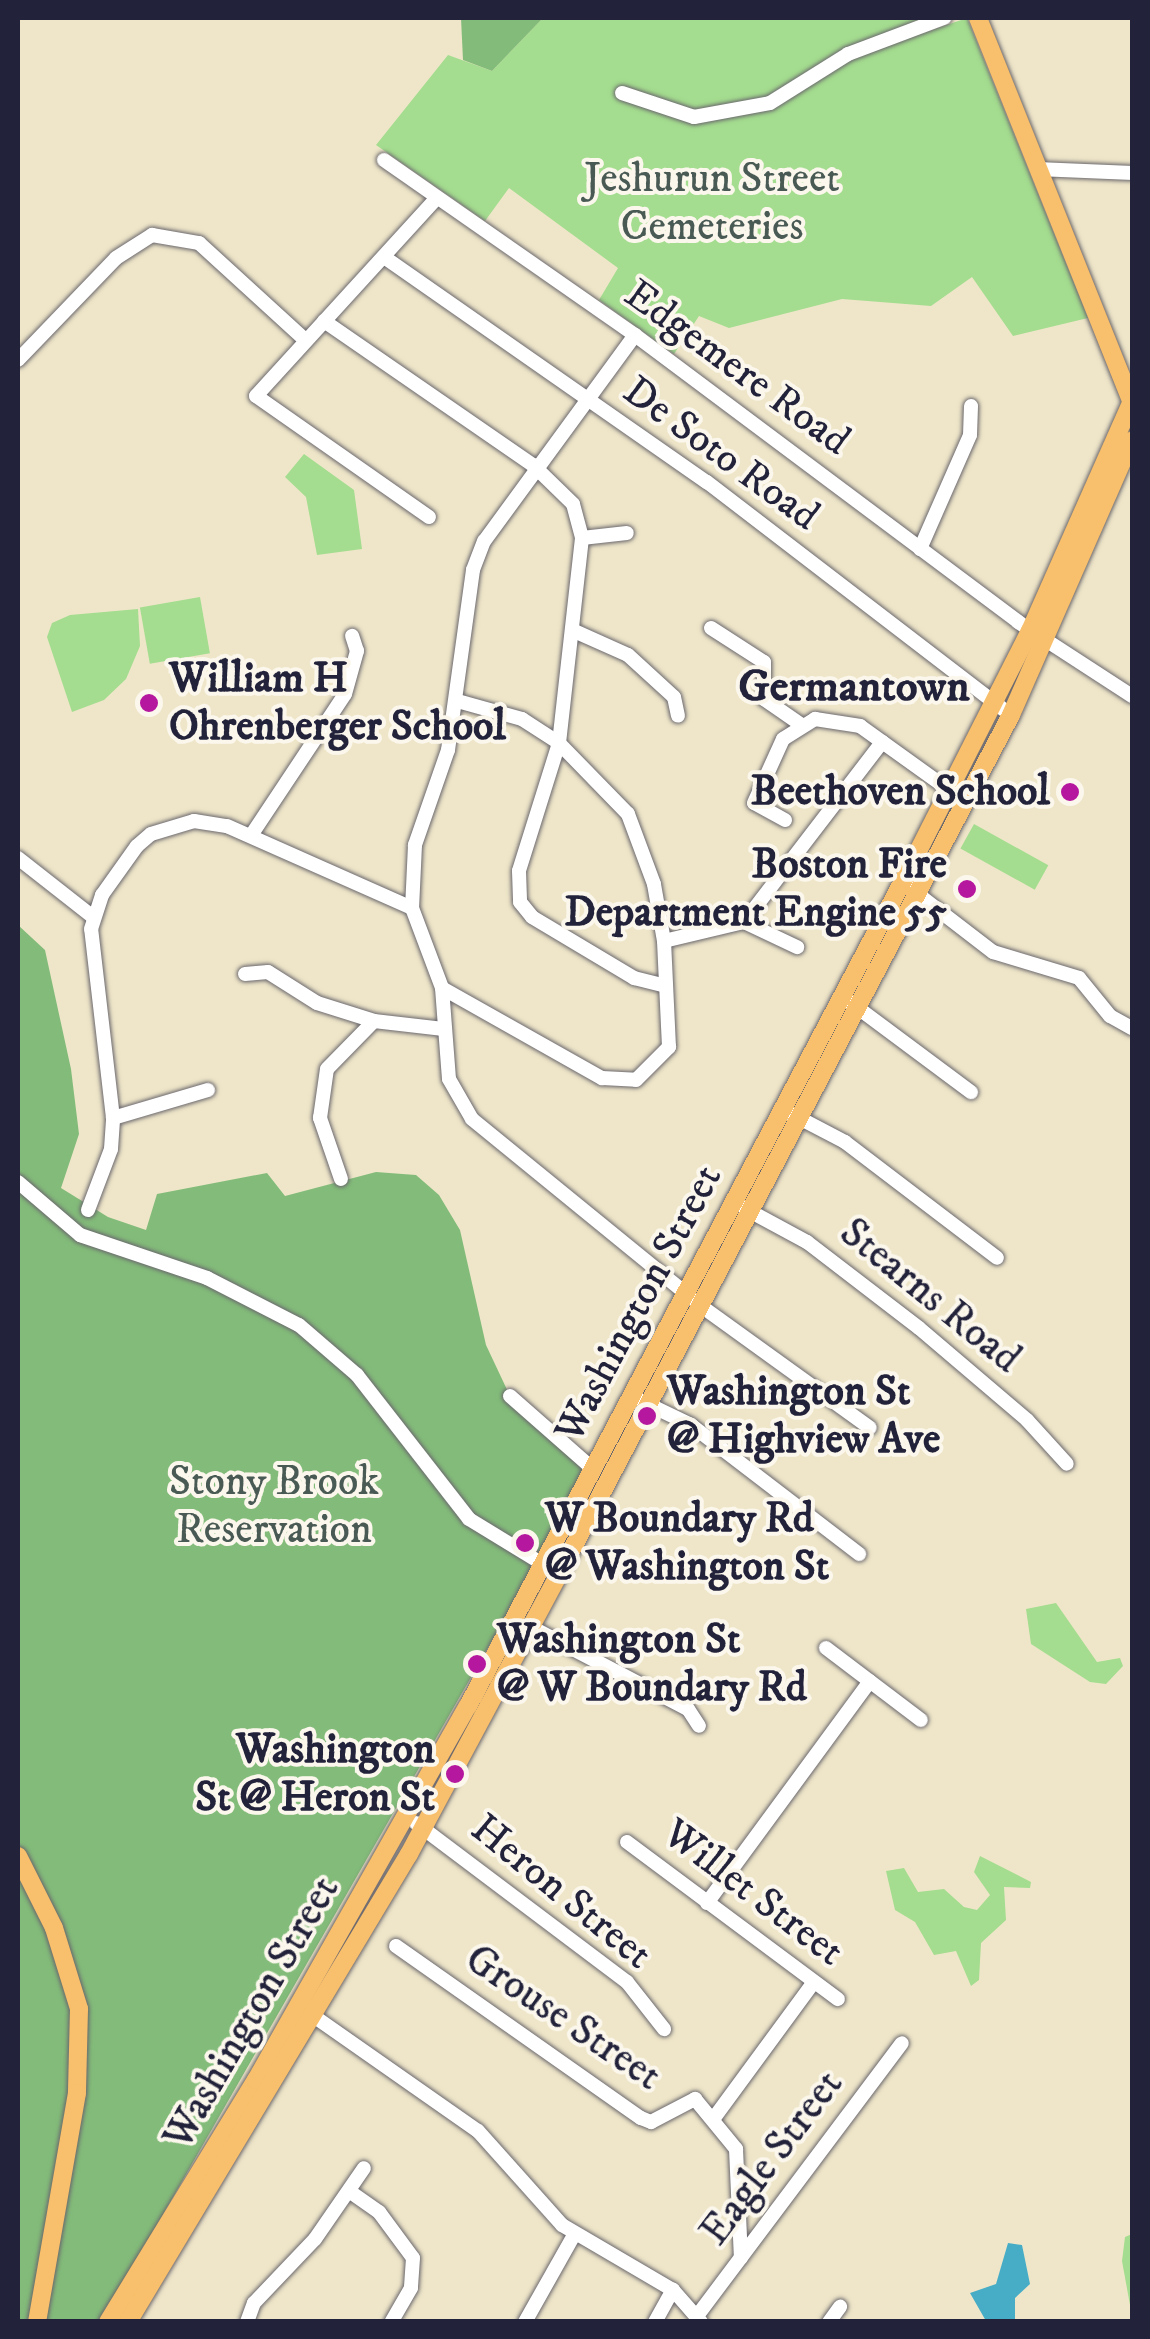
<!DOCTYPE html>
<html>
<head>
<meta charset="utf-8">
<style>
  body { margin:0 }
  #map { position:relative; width:1150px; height:2339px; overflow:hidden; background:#efe6c9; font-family:"IM FELL DW Pica",serif }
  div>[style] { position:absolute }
  .green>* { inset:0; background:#a4dd8f; transform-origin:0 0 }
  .forest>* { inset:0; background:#83bc7a }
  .water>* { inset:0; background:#47adc6 }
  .roads { filter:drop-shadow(0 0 2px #6a676d) drop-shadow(0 0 2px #6a676d) }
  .minor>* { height:14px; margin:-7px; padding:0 7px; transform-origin:7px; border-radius:7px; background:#fff }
  .major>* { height:18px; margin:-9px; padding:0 9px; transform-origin:9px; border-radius:9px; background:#f8bf6c }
  .dots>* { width:28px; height:28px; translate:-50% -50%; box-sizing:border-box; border:5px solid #fbf7ec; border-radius:50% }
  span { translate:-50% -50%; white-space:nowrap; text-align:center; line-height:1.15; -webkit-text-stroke:8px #fbf7ec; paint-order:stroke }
  .park-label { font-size:42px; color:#495a54 }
  .street-label { font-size:42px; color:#22223b }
  .poi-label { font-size:42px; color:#22223b; font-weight:700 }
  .left { translate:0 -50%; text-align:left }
  .right { translate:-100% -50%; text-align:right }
  .neighbourhood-label { font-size:45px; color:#22223b; font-weight:700 }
  .frame { position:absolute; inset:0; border:20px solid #22223b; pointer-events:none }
</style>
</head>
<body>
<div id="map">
  <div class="green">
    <div style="clip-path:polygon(543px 18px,930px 18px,761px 101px,774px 109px,845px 60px,967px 18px,1088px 318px,1013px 336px,972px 277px,931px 306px,842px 299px,729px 328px,699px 316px,674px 354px,599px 300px,618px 268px,509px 188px,485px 221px,376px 145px,448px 55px,492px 71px)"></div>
    <div style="clip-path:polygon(304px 454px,354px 490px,362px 549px,317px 555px,306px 497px,285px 477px)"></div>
    <div style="left:200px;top:597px;width:57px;height:61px;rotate:80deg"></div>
    <div style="clip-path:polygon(138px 609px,140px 646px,126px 679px,104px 700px,72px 712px,47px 637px,52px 623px,70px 615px)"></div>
    <div style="left:974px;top:824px;width:85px;height:28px;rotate:29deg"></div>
    <div style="clip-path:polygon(1056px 1603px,1097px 1662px,1120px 1658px,1123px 1666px,1106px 1684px,1090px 1682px,1031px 1644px,1026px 1609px)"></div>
    <div style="clip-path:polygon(980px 1856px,1031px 1882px,1030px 1888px,1004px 1887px,1006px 1920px,981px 1943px,979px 1980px,971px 1986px,956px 1951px,934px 1955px,915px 1922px,895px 1910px,886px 1871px,904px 1868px,918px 1892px,944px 1889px,964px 1907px,977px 1910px,990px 1895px,974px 1872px)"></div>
    <div style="clip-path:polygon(1132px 2234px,1132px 2316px,1122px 2261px,1125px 2237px)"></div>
  </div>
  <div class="forest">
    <div style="clip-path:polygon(461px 18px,543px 18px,492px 71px,463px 60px)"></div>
    <div style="clip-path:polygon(18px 925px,45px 950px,71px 1069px,79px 1134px,61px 1188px,108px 1217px,146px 1230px,157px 1194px,267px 1173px,285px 1196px,376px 1172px,416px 1175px,439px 1195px,460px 1230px,486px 1345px,510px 1396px,591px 1468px,102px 2321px,18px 2321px)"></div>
  </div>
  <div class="water">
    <div style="clip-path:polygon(1008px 2243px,1022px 2245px,1030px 2284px,1015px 2298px,1015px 2321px,986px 2321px,970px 2293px,996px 2284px)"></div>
  </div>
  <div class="roads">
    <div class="minor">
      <div style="left:622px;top:93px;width:76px;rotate:18.4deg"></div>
      <div style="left:694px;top:117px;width:77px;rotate:-10.4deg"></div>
      <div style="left:770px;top:103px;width:92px;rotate:-32.1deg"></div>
      <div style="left:848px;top:54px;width:103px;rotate:-20.6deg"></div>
      <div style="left:384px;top:160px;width:306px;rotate:34.9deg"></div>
      <div style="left:635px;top:335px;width:479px;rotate:36.8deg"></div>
      <div style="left:1018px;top:622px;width:136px;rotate:33deg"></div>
      <div style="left:1038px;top:169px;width:94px;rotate:2.4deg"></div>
      <div style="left:384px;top:257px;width:394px;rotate:34.9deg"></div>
      <div style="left:707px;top:482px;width:383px;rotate:37.5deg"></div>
      <div style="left:324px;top:321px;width:254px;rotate:34.6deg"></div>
      <div style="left:533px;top:465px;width:56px;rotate:44.3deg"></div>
      <div style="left:573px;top:504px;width:35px;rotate:75deg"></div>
      <div style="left:582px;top:538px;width:206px;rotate:96.4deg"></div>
      <div style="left:559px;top:743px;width:134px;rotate:107.4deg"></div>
      <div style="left:519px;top:871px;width:31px;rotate:88deg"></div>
      <div style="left:520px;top:902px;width:19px;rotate:51deg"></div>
      <div style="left:532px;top:917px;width:119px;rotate:30.9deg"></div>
      <div style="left:634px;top:978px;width:33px;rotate:14deg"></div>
      <div style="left:635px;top:335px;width:255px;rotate:126.2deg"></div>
      <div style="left:484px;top:541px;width:31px;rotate:111deg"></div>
      <div style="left:473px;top:570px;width:182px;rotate:97.9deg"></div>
      <div style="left:448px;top:750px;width:101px;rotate:109.2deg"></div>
      <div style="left:415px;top:845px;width:63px;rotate:92.7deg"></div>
      <div style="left:412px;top:908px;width:85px;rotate:69.4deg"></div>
      <div style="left:442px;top:988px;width:91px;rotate:85.6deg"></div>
      <div style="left:449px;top:1079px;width:46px;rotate:60.1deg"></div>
      <div style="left:472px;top:1119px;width:296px;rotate:39.2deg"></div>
      <div style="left:701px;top:1306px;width:208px;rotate:35.8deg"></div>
      <div style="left:18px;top:360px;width:141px;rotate:-46.1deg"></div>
      <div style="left:116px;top:258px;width:43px;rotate:-32.6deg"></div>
      <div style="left:152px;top:235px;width:48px;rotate:9.7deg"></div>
      <div style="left:199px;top:243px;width:142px;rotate:42.4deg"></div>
      <div style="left:429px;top:517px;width:211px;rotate:-145deg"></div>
      <div style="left:256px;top:396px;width:267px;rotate:-47.6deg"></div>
      <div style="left:582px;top:538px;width:45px;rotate:-6.3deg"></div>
      <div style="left:920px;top:549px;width:124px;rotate:-66.3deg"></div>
      <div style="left:970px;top:435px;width:29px;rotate:-88deg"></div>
      <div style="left:711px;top:628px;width:63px;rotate:32.7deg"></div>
      <div style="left:764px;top:662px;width:37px;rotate:90deg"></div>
      <div style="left:764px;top:699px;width:44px;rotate:34.8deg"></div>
      <div style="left:572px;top:630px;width:61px;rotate:24.1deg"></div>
      <div style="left:628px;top:655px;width:62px;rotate:42.4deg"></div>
      <div style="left:674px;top:697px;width:19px;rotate:78deg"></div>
      <div style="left:785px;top:820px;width:35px;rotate:-151deg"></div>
      <div style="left:754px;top:803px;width:70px;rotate:-65.6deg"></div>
      <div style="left:783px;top:739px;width:38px;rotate:-32deg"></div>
      <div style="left:815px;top:719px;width:46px;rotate:8.8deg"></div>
      <div style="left:860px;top:726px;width:110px;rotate:35.7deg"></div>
      <div style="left:252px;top:834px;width:168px;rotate:-56.4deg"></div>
      <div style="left:345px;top:694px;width:45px;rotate:-74.4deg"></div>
      <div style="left:357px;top:651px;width:16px;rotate:-108deg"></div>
      <div style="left:18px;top:858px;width:95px;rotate:38.2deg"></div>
      <div style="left:902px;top:882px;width:115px;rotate:37.6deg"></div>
      <div style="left:993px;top:952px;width:90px;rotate:16.8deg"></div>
      <div style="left:1079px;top:978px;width:49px;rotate:50.8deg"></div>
      <div style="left:1110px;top:1016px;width:25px;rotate:29deg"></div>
      <div style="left:744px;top:922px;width:227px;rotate:-52.5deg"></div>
      <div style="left:664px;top:941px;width:82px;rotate:-13.4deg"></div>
      <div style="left:744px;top:922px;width:59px;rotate:25.3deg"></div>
      <div style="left:245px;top:974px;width:23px;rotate:-5deg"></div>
      <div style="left:268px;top:972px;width:58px;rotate:32.3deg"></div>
      <div style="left:317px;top:1003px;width:60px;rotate:17.5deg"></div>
      <div style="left:442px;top:988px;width:184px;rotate:29.4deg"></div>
      <div style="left:602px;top:1078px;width:34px;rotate:3deg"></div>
      <div style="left:636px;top:1080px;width:47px;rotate:-45deg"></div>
      <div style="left:669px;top:1047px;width:106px;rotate:-92.7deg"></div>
      <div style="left:664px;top:941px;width:58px;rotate:-100deg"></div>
      <div style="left:654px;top:884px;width:75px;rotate:-110.4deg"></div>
      <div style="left:628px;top:814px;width:99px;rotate:-134.2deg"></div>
      <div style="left:559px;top:743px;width:44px;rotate:-147deg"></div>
      <div style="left:522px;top:719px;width:67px;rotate:-164.5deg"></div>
      <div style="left:842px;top:996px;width:161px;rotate:36.7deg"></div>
      <div style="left:782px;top:1109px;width:71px;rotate:27.6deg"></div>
      <div style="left:845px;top:1142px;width:191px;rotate:37.3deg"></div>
      <div style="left:113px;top:1118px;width:99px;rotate:-16.4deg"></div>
      <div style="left:341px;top:1179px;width:65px;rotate:-109deg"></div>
      <div style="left:320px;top:1118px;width:49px;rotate:-81.9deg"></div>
      <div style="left:327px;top:1069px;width:67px;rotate:-45.6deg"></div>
      <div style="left:374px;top:1021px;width:70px;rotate:6.5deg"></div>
      <div style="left:18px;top:1182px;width:82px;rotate:40.5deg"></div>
      <div style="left:80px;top:1235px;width:134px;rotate:18.7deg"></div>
      <div style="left:207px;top:1278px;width:103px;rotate:27.1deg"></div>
      <div style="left:299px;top:1325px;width:77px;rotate:40.8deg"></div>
      <div style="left:357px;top:1375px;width:182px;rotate:52.1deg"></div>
      <div style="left:469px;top:1519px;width:105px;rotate:31.4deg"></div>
      <div style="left:744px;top:1208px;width:72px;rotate:28.4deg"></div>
      <div style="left:807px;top:1242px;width:141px;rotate:37.5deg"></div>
      <div style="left:919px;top:1328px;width:142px;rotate:40.4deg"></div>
      <div style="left:1027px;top:1420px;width:59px;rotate:47.7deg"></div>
      <div style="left:88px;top:1210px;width:65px;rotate:-69.3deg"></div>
      <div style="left:111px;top:1149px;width:31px;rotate:-86deg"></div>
      <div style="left:113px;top:1118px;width:190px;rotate:-96.6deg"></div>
      <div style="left:91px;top:929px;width:36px;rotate:-72deg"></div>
      <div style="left:102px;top:895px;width:60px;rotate:-54.5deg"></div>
      <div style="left:137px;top:846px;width:18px;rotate:-41deg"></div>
      <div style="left:151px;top:834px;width:45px;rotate:-16.8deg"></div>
      <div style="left:194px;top:821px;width:33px;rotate:9deg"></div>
      <div style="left:227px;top:826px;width:202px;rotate:23.9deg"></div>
      <div style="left:510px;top:1396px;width:109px;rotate:41.3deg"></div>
      <div style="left:631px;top:1396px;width:67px;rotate:25.8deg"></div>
      <div style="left:691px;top:1425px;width:212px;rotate:37.5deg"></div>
      <div style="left:529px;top:1626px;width:179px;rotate:27.6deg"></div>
      <div style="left:688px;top:1709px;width:20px;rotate:57deg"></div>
      <div style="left:826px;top:1648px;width:119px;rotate:37.2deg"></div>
      <div style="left:416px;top:1823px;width:264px;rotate:37deg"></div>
      <div style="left:627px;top:1982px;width:60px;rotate:51.8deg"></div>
      <div style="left:627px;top:1842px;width:263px;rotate:36.7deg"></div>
      <div style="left:707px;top:1903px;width:275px;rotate:-53.7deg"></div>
      <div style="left:396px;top:1946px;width:299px;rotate:35.1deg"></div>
      <div style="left:641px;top:2118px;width:11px;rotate:22deg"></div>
      <div style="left:651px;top:2122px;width:50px;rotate:-27.6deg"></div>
      <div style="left:695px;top:2099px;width:65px;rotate:50.6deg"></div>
      <div style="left:736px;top:2149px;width:109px;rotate:87.4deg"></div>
      <div style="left:305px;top:2010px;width:211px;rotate:35deg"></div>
      <div style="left:478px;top:2131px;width:126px;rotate:48.2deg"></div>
      <div style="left:562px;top:2225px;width:129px;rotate:30.4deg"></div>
      <div style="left:673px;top:2290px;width:43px;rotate:48.8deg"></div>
      <div style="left:714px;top:2118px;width:167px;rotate:-53.7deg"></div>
      <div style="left:349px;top:2191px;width:37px;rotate:35deg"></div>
      <div style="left:379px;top:2212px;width:57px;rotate:53.5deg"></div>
      <div style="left:413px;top:2258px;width:30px;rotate:94deg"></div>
      <div style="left:411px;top:2288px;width:39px;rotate:120deg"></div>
      <div style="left:697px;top:2316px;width:341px;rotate:-53.1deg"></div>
      <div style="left:247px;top:2322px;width:20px;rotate:-70deg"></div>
      <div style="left:254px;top:2303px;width:88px;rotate:-46.4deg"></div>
      <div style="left:315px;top:2239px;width:86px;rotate:-55.4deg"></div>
      <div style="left:525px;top:2322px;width:100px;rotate:-60.6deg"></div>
      <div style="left:655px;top:2322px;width:37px;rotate:-61deg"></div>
      <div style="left:829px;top:2322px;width:19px;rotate:-54deg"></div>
    </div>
    <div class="major">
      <div style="left:978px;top:18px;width:416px;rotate:68.2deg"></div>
      <div style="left:18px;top:1856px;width:80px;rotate:63.4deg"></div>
      <div style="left:54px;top:1928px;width:85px;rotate:72.8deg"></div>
      <div style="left:79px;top:2009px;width:84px;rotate:91.4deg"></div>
      <div style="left:77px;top:2093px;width:232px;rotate:99.9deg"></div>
      <div style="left:108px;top:2322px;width:284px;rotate:-58.6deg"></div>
      <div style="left:256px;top:2080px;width:430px;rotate:-60.5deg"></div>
      <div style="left:468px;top:1706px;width:935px;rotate:-62.2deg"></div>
      <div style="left:904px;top:879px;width:278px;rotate:-63.1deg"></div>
      <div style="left:1030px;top:631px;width:252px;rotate:-66.1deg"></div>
      <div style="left:128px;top:2322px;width:546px;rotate:-59.02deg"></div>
      <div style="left:409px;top:1854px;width:318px;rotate:-61.8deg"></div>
      <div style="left:559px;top:1574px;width:971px;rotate:-62.25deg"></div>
      <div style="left:1011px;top:715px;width:300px;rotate:-66.3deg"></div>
    </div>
  </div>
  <div class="dots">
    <div style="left:149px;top:703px;background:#b5179e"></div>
    <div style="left:1070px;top:792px;background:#b5179e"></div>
    <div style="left:967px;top:889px;background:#b5179e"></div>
    <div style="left:647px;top:1416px;background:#b5179e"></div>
    <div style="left:525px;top:1543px;background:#b5179e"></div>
    <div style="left:477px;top:1664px;background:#b5179e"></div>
    <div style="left:455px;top:1774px;background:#b5179e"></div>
  </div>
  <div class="park-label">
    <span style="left:712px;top:203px">Jeshurun Street<br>Cemeteries</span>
    <span style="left:274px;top:1506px">Stony Brook<br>Reservation</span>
  </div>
  <div class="street-label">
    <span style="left:737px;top:368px;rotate:36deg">Edgemere Road</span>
    <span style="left:721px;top:454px;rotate:36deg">De Soto Road</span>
    <span style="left:930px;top:1296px;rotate:39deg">Stearns Road</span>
    <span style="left:639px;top:1304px;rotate:-62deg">Washington Street</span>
    <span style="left:561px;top:1892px;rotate:39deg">Heron Street</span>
    <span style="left:753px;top:1893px;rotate:37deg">Willet Street</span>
    <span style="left:252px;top:2013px;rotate:-60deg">Washington Street</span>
    <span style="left:563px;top:2018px;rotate:34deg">Grouse Street</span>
    <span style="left:772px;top:2158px;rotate:-53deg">Eagle Street</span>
  </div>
  <div class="poi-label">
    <span class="left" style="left:169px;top:703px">William H<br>Ohrenberger School</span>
    <span class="right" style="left:1050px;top:792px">Beethoven School</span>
    <span class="right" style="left:947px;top:889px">Boston Fire<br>Department Engine 55</span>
    <span class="left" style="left:667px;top:1416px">Washington St<br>@ Highview Ave</span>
    <span class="left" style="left:545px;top:1543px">W Boundary Rd<br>@ Washington St</span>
    <span class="left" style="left:497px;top:1664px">Washington St<br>@ W Boundary Rd</span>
    <span class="right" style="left:435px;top:1774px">Washington<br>St @ Heron St</span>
  </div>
  <div class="neighbourhood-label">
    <span style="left:854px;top:688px">Germantown</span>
  </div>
  <div class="frame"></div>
</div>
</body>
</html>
